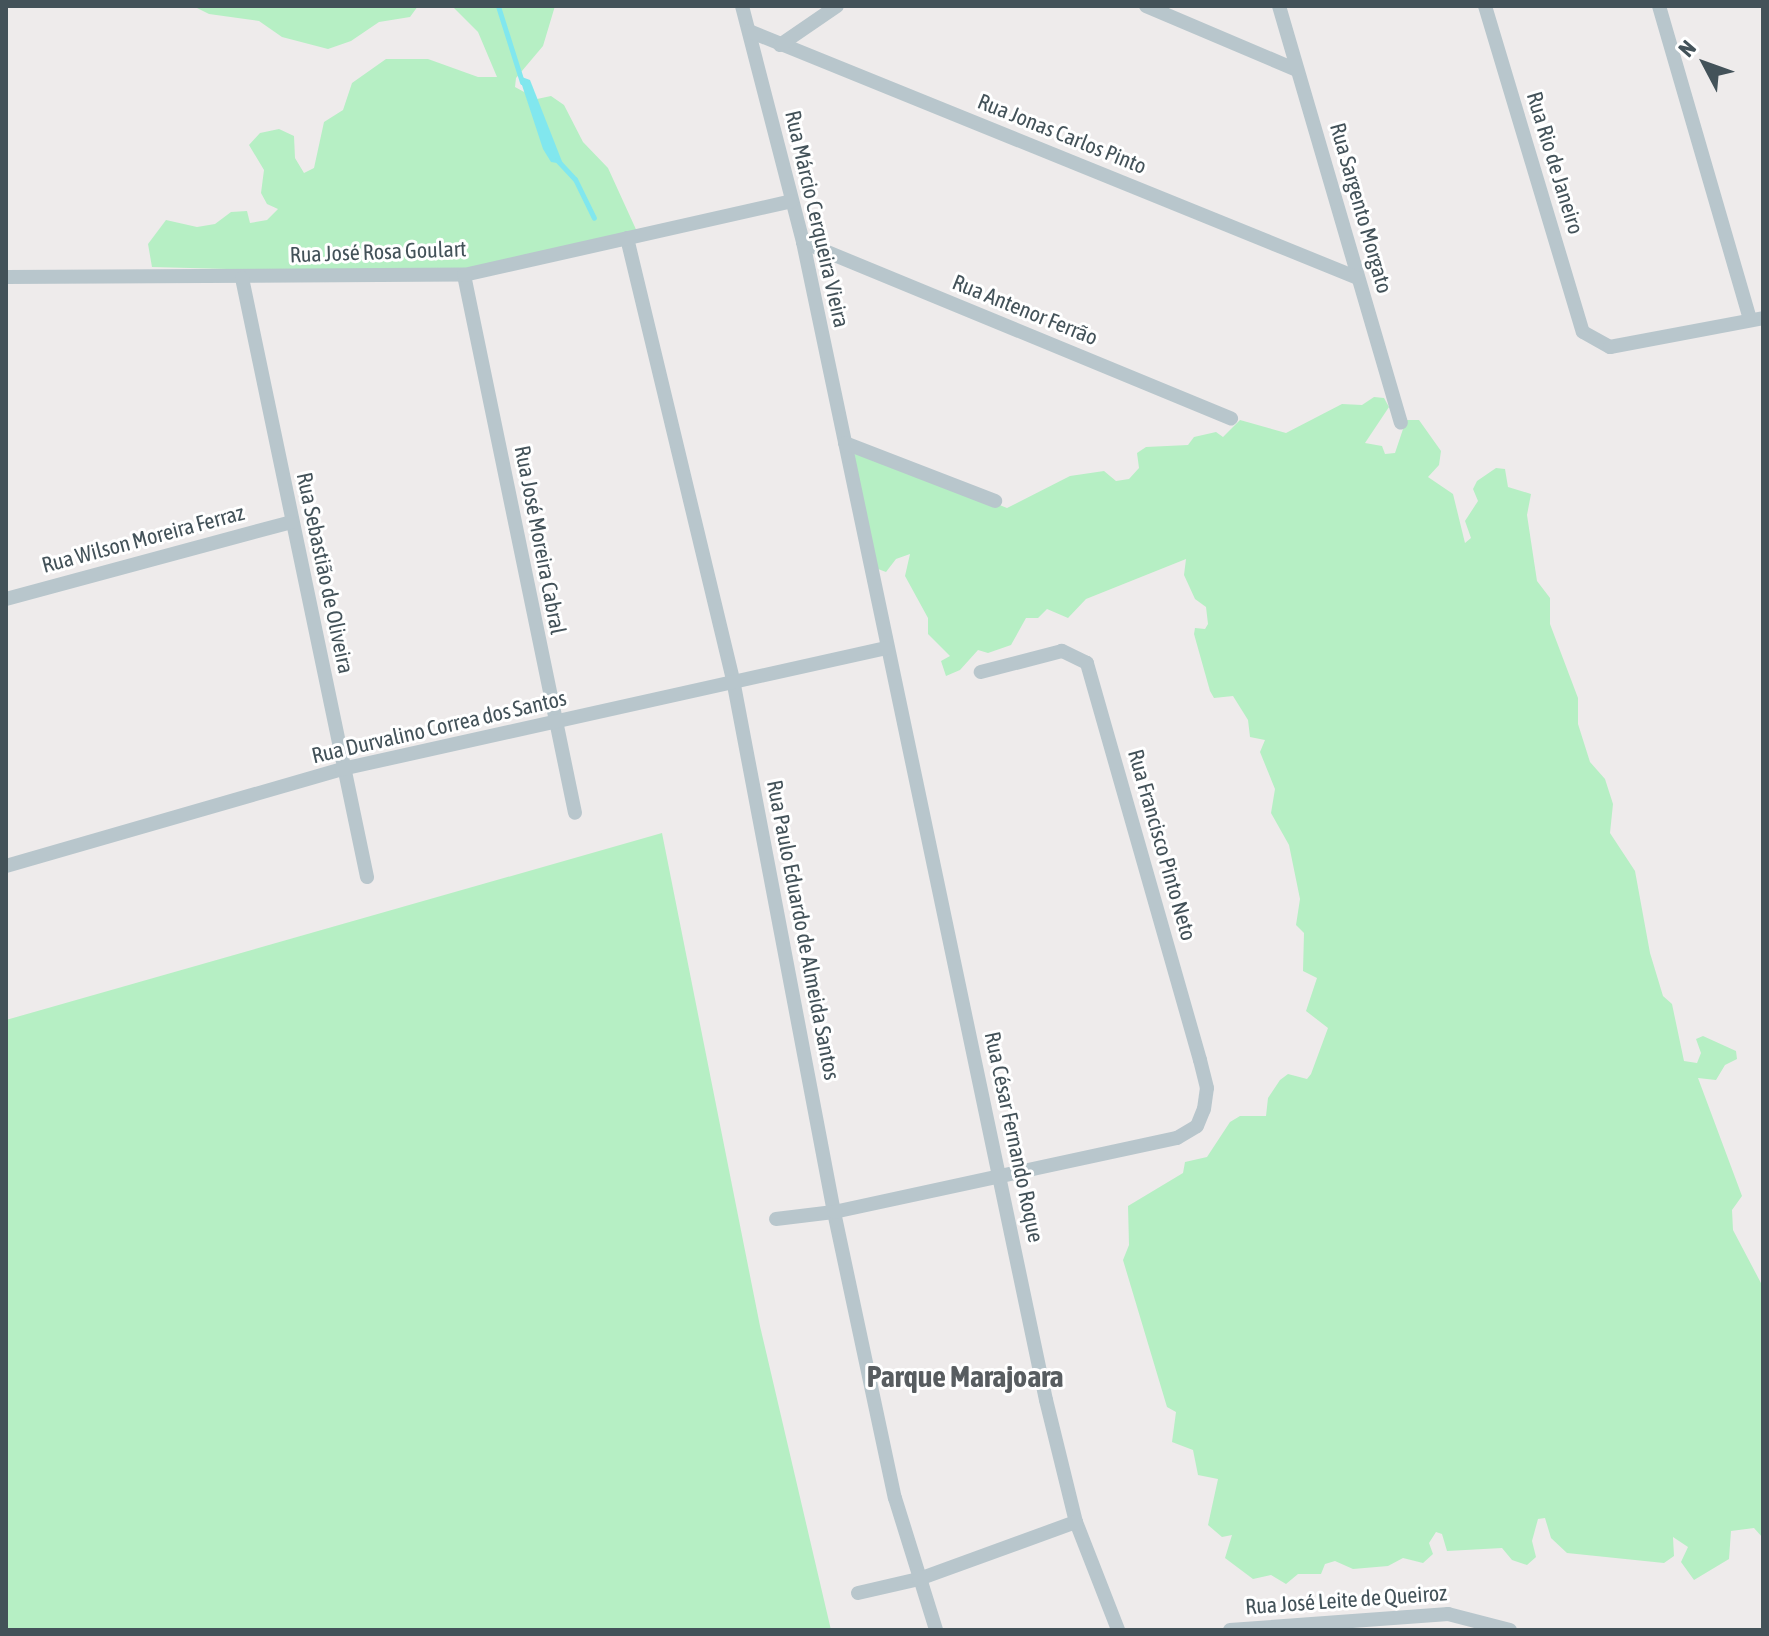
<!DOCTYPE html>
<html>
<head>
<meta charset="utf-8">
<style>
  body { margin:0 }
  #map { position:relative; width:1769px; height:1636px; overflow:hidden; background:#eeebeb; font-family:"Asap Condensed",sans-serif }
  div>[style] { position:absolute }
  .green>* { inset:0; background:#b6efc4 }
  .water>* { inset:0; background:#81e7ee }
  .stream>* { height:5px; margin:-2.5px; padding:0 2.5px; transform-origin:2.5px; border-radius:2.5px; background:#81e7ee }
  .street>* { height:14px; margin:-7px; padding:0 7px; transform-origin:7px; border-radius:7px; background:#b8c6cc }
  span { translate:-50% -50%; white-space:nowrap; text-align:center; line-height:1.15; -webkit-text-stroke:6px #fff; paint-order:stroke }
  .street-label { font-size:22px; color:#435259 }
  .district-label { font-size:30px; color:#585d60; font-weight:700 }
  .frame { position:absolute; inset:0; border:8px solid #435259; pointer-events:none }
  .north { position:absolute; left:1665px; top:24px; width:80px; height:80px; -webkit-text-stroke:6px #fff; paint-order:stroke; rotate:311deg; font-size:22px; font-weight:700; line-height:32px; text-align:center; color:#435259 }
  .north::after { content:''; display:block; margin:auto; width:28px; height:36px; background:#435259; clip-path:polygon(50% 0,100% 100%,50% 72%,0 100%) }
</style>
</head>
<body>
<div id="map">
  <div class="green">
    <div style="clip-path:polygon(193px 6px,418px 6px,410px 17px,379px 22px,351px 41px,328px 49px,282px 37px,259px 21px,209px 14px)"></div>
    <div style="clip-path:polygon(452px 6px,555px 6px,543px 46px,516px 78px,515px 87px,537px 99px,551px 96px,564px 105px,583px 142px,608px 168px,639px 236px,464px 275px,152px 267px,148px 244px,166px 220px,197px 227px,215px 224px,231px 212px,247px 211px,250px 223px,267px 220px,278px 209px,267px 204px,261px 193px,264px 170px,249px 145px,260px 133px,279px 129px,294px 136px,295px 158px,304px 173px,314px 168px,324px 122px,343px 110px,352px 83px,386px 59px,428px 59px,478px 77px,497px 77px,478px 32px)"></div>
    <div style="clip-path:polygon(1374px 397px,1384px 398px,1389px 407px,1365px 443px,1382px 446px,1385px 454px,1395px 453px,1406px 420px,1419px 420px,1441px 451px,1439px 465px,1428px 477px,1453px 494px,1465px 543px,1471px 538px,1465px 521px,1478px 501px,1473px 489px,1477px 481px,1496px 468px,1505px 469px,1508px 487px,1531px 494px,1527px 515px,1537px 581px,1550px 598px,1550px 624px,1578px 698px,1578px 724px,1590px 762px,1605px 779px,1613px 804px,1610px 833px,1635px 871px,1650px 953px,1663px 996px,1672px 1004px,1684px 1061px,1697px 1063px,1701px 1053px,1696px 1039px,1703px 1036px,1736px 1051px,1737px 1059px,1725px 1065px,1716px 1080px,1698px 1078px,1742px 1196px,1732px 1210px,1733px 1230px,1762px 1285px,1763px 1538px,1754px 1528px,1731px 1531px,1729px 1559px,1694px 1580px,1681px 1562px,1688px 1547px,1673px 1537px,1674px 1556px,1664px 1563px,1567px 1553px,1551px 1538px,1545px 1518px,1538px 1519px,1532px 1541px,1536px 1557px,1527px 1565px,1512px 1560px,1502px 1548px,1447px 1551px,1442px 1534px,1436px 1532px,1429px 1543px,1433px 1554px,1423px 1563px,1403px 1558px,1388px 1566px,1353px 1569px,1335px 1561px,1325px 1564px,1321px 1574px,1298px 1574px,1286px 1584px,1271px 1575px,1253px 1579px,1225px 1558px,1232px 1535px,1222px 1537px,1208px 1525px,1218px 1479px,1198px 1475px,1193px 1450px,1172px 1442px,1176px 1412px,1167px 1407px,1123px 1260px,1129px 1245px,1128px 1206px,1183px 1173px,1185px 1162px,1207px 1157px,1230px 1122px,1240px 1116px,1266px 1116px,1268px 1098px,1280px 1080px,1288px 1074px,1307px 1079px,1311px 1074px,1328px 1028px,1306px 1011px,1317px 978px,1303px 971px,1304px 933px,1296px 925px,1300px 899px,1289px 845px,1271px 813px,1275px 789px,1260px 752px,1265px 740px,1250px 737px,1248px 720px,1233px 696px,1214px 698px,1210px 691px,1194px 634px,1195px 628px,1205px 629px,1208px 624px,1206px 607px,1195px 599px,1184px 575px,1186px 559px,1086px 599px,1068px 618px,1047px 609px,1038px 618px,1026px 618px,1011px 645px,988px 653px,978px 650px,960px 670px,946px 676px,941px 661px,950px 656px,928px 634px,928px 618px,905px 576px,910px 554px,896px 559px,886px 572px,870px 566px,845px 443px,1007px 508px,1070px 476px,1104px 471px,1116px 481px,1129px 479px,1139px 468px,1137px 453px,1146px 447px,1188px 445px,1194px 437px,1216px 432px,1223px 437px,1240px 420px,1286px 433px,1342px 404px,1362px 405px)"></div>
    <div style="clip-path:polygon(662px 833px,760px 1326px,831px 1630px,6px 1630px,6px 1020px)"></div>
  </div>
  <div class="water">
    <div style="clip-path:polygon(519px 76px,530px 80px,563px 164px,551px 162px,543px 149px)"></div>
  </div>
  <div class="stream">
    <div style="left:498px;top:6px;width:80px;rotate:72.5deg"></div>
    <div style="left:557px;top:160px;width:26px;rotate:47deg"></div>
    <div style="left:575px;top:179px;width:43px;rotate:64deg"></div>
  </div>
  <div class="street">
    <div style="left:742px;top:6px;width:244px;rotate:75.5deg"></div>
    <div style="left:803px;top:242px;width:1183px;rotate:78.15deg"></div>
    <div style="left:1046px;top:1400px;width:126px;rotate:76.2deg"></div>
    <div style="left:1076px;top:1522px;width:116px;rotate:68.7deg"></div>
    <div style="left:1146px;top:6px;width:164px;rotate:23deg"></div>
    <div style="left:1279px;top:6px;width:434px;rotate:73.7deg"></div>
    <div style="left:1485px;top:6px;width:340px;rotate:73.3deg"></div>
    <div style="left:1583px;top:332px;width:31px;rotate:29deg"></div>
    <div style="left:1610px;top:347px;width:156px;rotate:-10.7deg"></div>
    <div style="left:1659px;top:6px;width:327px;rotate:73.8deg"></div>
    <div style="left:749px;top:31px;width:657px;rotate:22.08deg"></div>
    <div style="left:780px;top:45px;width:69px;rotate:-34.4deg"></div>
    <div style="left:627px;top:238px;width:460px;rotate:76.5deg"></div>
    <div style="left:734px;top:685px;width:536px;rotate:79.26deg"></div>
    <div style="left:834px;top:1212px;width:292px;rotate:78deg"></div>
    <div style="left:895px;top:1498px;width:138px;rotate:72.7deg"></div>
    <div style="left:803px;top:242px;width:463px;rotate:22.4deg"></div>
    <div style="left:464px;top:275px;width:549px;rotate:78.34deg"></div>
    <div style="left:6px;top:277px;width:458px;rotate:-0.3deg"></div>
    <div style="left:464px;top:275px;width:336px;rotate:-12.7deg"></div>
    <div style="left:242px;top:278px;width:612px;rotate:78.21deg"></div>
    <div style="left:845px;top:443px;width:161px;rotate:21.1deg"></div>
    <div style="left:6px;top:599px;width:295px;rotate:-15.1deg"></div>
    <div style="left:6px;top:866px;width:350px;rotate:-16.1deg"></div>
    <div style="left:342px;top:769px;width:557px;rotate:-12.54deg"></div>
    <div style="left:776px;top:1219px;width:58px;rotate:-6.9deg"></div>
    <div style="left:834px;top:1212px;width:351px;rotate:-12.2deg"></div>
    <div style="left:1177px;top:1138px;width:23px;rotate:-31deg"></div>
    <div style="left:1197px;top:1126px;width:18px;rotate:-68deg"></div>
    <div style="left:1204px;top:1109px;width:21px;rotate:-82deg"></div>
    <div style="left:1207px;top:1088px;width:29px;rotate:-104deg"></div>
    <div style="left:1200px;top:1060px;width:413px;rotate:-105.9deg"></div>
    <div style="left:1087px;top:663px;width:28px;rotate:-154deg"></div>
    <div style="left:1062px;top:651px;width:84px;rotate:165.5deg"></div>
    <div style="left:858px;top:1593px;width:63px;rotate:-12.9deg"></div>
    <div style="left:919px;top:1579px;width:167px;rotate:-20deg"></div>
    <div style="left:1230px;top:1630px;width:219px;rotate:-4.2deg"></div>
    <div style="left:1448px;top:1614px;width:64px;rotate:14.5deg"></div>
  </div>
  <div class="street-label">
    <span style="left:1062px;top:134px;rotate:22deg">Rua Jonas Carlos Pinto</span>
    <span style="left:1555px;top:163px;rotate:73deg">Rua Rio de Janeiro</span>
    <span style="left:1361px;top:208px;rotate:74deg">Rua Sargento Morgato</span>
    <span style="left:817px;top:219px;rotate:77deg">Rua Márcio Cerqueira Vieira</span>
    <span style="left:378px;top:252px;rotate:-2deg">Rua José Rosa Goulart</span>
    <span style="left:1025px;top:310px;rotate:22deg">Rua Antenor Ferrão</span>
    <span style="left:143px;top:539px;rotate:-15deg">Rua Wilson Moreira Ferraz</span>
    <span style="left:540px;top:540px;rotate:79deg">Rua José Moreira Cabral</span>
    <span style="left:325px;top:573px;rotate:78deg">Rua Sebastião de Oliveira</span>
    <span style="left:439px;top:727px;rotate:-13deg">Rua Durvalino Correa dos Santos</span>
    <span style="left:1162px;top:845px;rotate:74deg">Rua Francisco Pinto Neto</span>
    <span style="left:803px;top:930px;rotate:79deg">Rua Paulo Eduardo de Almeida Santos</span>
    <span style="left:1014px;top:1137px;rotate:78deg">Rua César Fernando Roque</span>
    <span style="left:1346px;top:1600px;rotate:-4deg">Rua José Leite de Queiroz</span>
  </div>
  <div class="district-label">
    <span style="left:965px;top:1376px">Parque Marajoara</span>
  </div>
  <div class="frame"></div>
  <div class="north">N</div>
</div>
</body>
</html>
